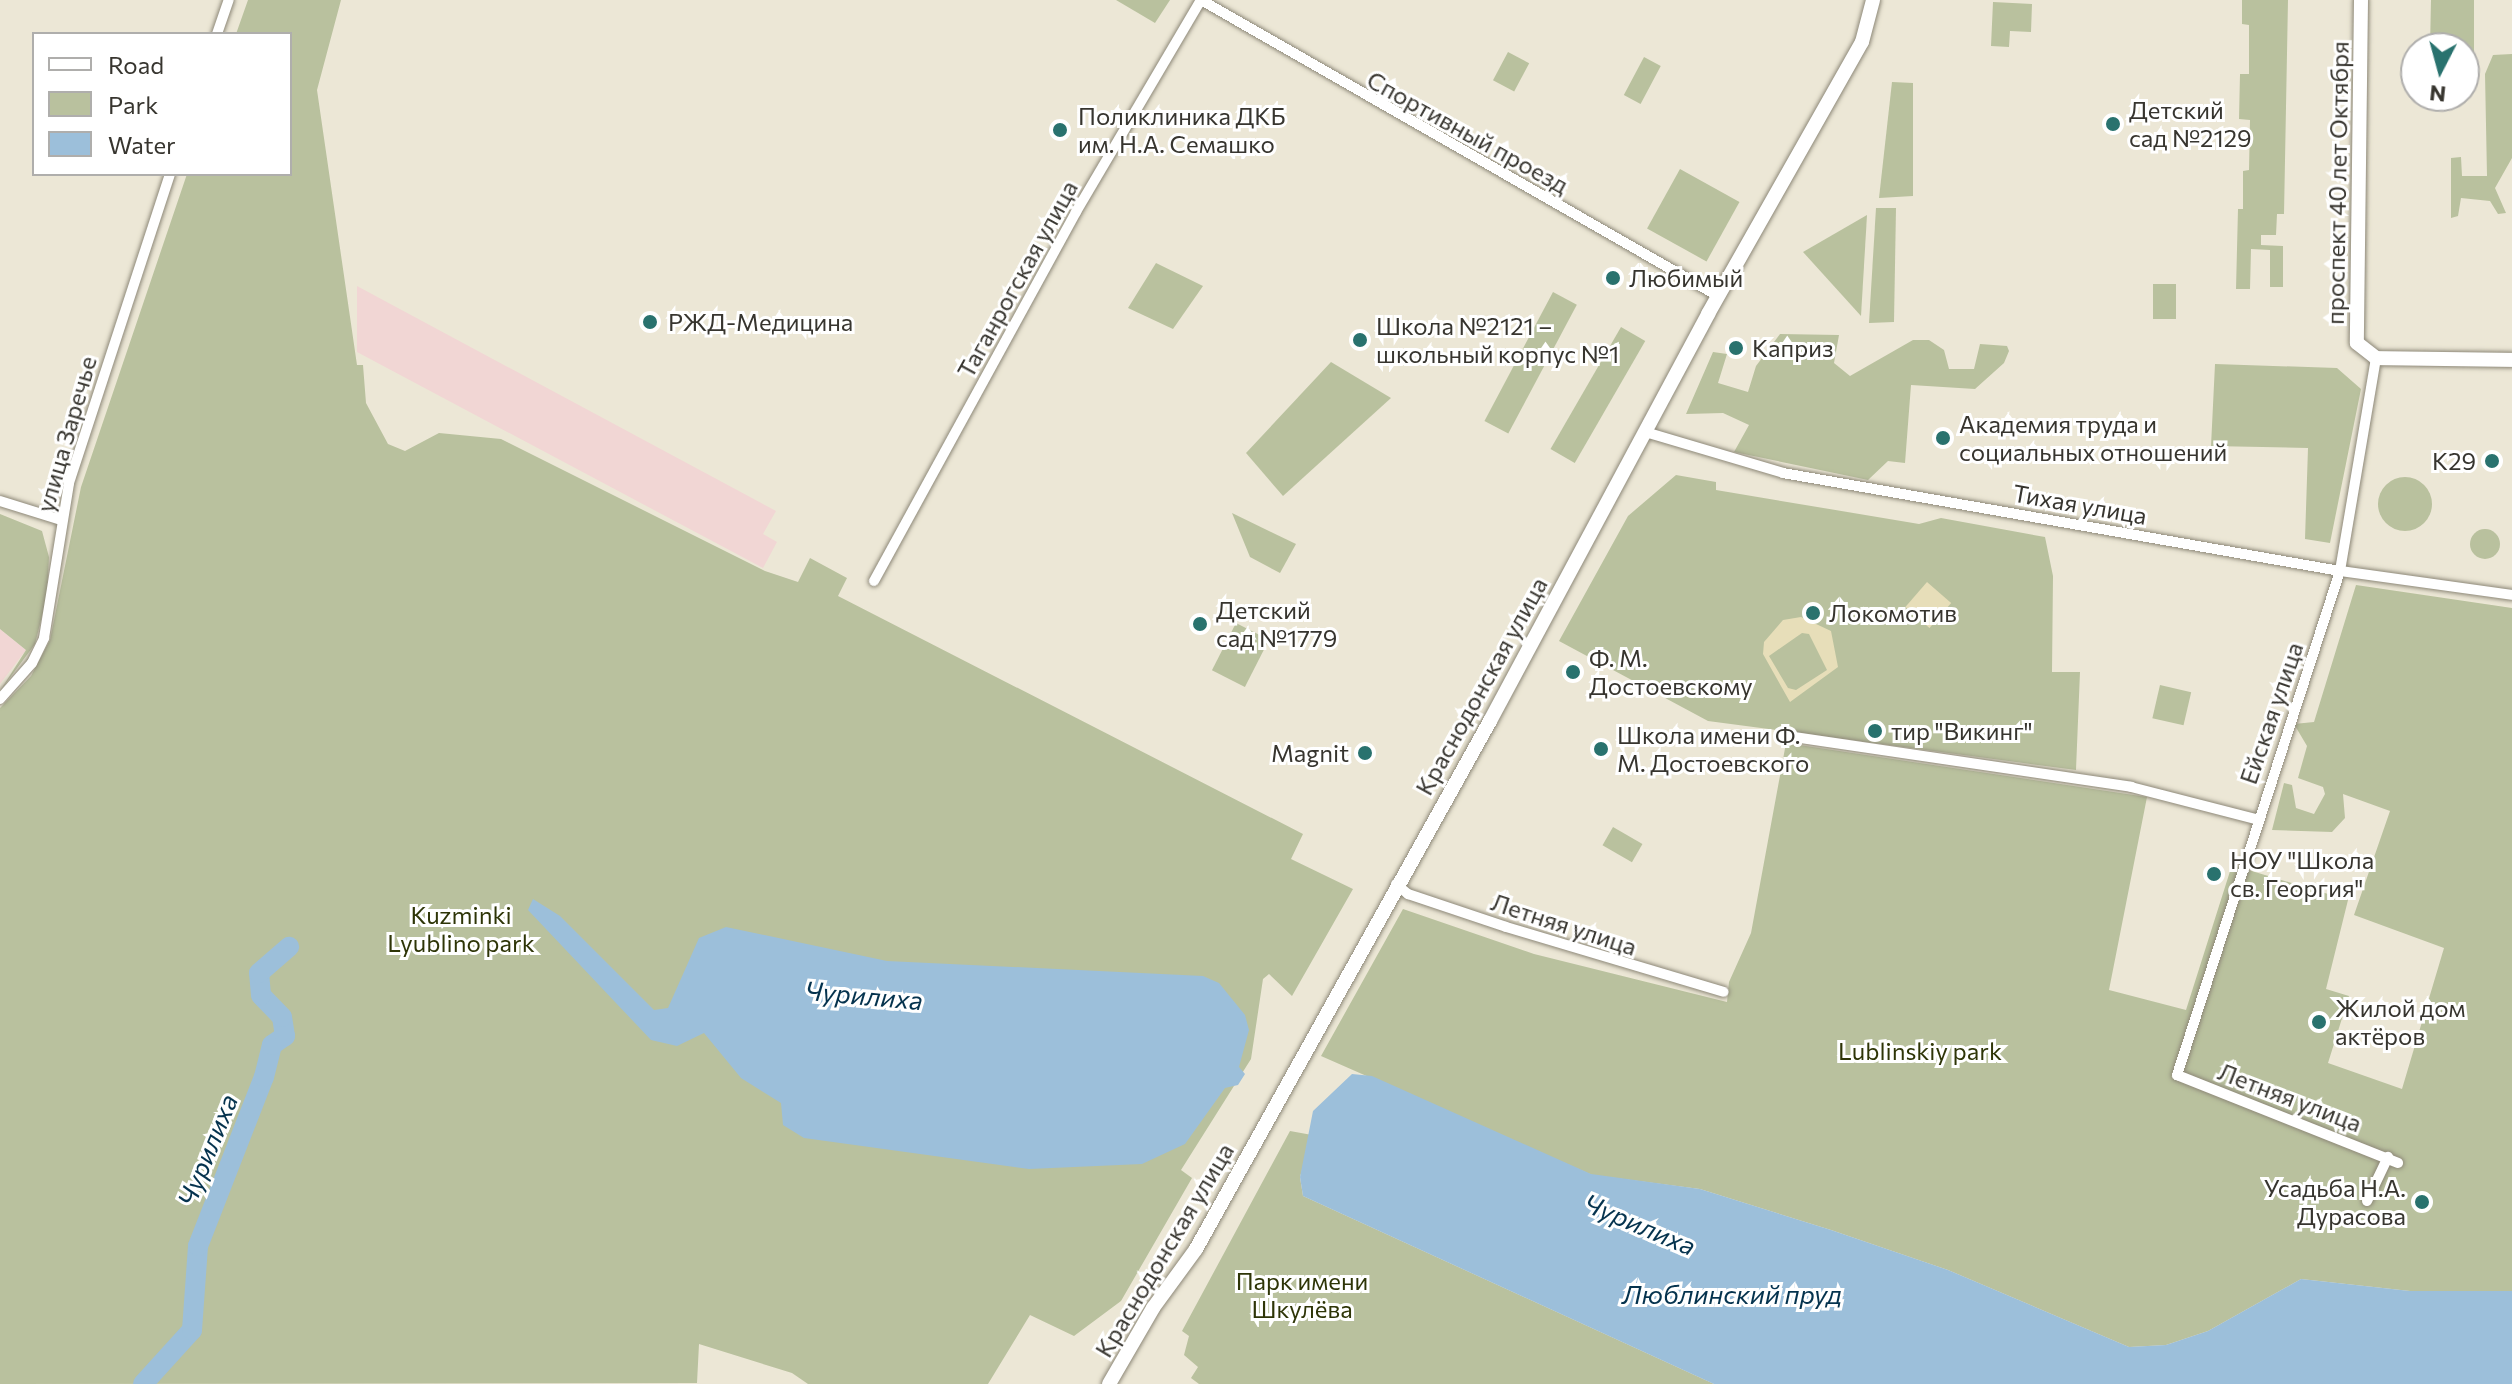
<!DOCTYPE html>
<html>
<head>
<meta charset="utf-8">
<style>
  body { margin:0 }
  #map { position:relative; width:2512px; height:1384px; overflow:hidden; background:#ece7d6; font-family:Commissioner,sans-serif }
  div>[style] { position:absolute }
  .industrial>* { inset:0; background:#f1d6d4 }
  .green>* { inset:0; background:#b9c19e; transform-origin:0 0 }
  .round { border-radius:50% }
  .sand>* { inset:0; background:#e7deb9; transform-origin:0 0 }
  .water>* { inset:0; background:#9cbfda }
  .river>* { height:20px; margin:-10px; padding:0 10px; transform-origin:10px; border-radius:10px; background:#9cbfda }
  .roads { filter:drop-shadow(0 0 2px #8d8878) drop-shadow(0 0 2px #8d8878) }
  .street>* { height:10px; margin:-5px; padding:0 5px; transform-origin:5px; border-radius:5px; background:#fff }
  .secondary>* { height:14px; margin:-7px; padding:0 7px; transform-origin:7px; border-radius:7px; background:#fff }
  .dots>* { width:22px; height:22px; translate:-50% -50%; box-sizing:border-box; border:4px solid #fff; border-radius:50% }
  span { translate:-50% -50%; white-space:nowrap; text-align:center; line-height:1.15; -webkit-text-stroke:6px #fff; paint-order:stroke }
  .poi-label { font-size:24px; color:#37352f }
  .left { translate:0 -50%; text-align:left }
  .right { translate:-100% -50%; text-align:right }
  .street-label { font-size:24px; color:#37352f }
  .park-label { font-size:24px; color:#2e3507 }
  .water-label { font-size:26px; color:#05334e; font-style:italic }
  .legend { position:absolute; left:32px; top:32px; width:260px; height:144px; box-sizing:border-box; background:#fff; border:2px solid #afaeac; margin:0; padding:10px 14px; list-style:none; font-size:24px; color:#37352f }
  .legend li { display:flex; align-items:center; gap:16px; height:40px }
  .legend b { width:40px; border:2px solid #afaeac }
  .north { position:absolute; left:2400px; top:32px; width:80px; height:80px; box-sizing:border-box; background:#fff; border:2px solid #afaeac; border-radius:50%; rotate:186deg; font-size:22px; font-weight:700; line-height:32px; text-align:center; color:#37352f }
  .north::after { content:''; display:block; margin:auto; width:28px; height:36px; background:#29726e; clip-path:polygon(50% 0,100% 100%,50% 72%,0 100%) }
</style>
</head>
<body>
<div id="map">
  <div class="industrial">
    <div style="clip-path:polygon(357px 286px,776px 511px,763px 534px,777px 542px,763px 568px,357px 352px)"></div>
    <div style="clip-path:polygon(0 629px,26px 650px,0 684px)"></div>
  </div>
  <div class="green">
    <div style="clip-path:polygon(248px 0,341px 0,317px 90px,357px 365px,363px 365px,366px 403px,388px 444px,405px 451px,439px 433px,501px 439px,765px 571px,798px 582px,810px 558px,847px 578px,838px 596px,1303px 834px,1291px 859px,1353px 889px,1292px 996px,1269px 974px,1263px 979px,1251px 1059px,1181px 1170px,1192px 1178px,1121px 1301px,1074px 1336px,1030px 1315px,988px 1384px,808px 1384px,792px 1373px,699px 1344px,697px 1383px,0 1384px,0 708px,31px 676px,50px 640px,81px 487px,187px 174px,290px 174px,290px 34px,236px 34px)"></div>
    <div style="clip-path:polygon(1116px 0,1170px 0,1155px 23px)"></div>
    <div style="clip-path:polygon(2242px 0,2288px 0,2284px 214px,2277px 214px,2276px 235px,2261px 235px,2261px 245px,2283px 246px,2283px 287px,2270px 287px,2270px 250px,2251px 249px,2250px 289px,2236px 289px,2238px 209px,2243px 209px,2243px 171px,2249px 170px,2250px 120px,2239px 119px,2240px 74px,2249px 74px,2249px 25px,2242px 24px)"></div>
    <div style="clip-path:polygon(2431px 0,2474px 0,2474px 57px,2464px 77px,2464px 48px,2430px 48px)"></div>
    <div style="clip-path:polygon(1993px 2px,2032px 4px,2031px 32px,2010px 31px,2009px 47px,1991px 46px)"></div>
    <div style="left:1508px;top:52px;width:24px;height:32px;rotate:28deg"></div>
    <div style="clip-path:polygon(2512px 54px,2512px 158px,2495px 188px,2506px 213px,2498px 214px,2490px 201px,2461px 198px,2458px 216px,2451px 218px,2451px 158px,2461px 157px,2462px 176px,2487px 176px,2485px 74px,2493px 55px)"></div>
    <div style="left:1644px;top:57px;width:19px;height:43px;rotate:28deg"></div>
    <div style="clip-path:polygon(1892px 82px,1913px 83px,1913px 196px,1879px 198px)"></div>
    <div style="left:1680px;top:169px;width:68px;height:68px;rotate:29deg"></div>
    <div style="clip-path:polygon(1876px 208px,1896px 208px,1894px 322px,1869px 323px)"></div>
    <div style="clip-path:polygon(1867px 215px,1861px 316px,1803px 252px)"></div>
    <div style="clip-path:polygon(1156px 263px,1203px 286px,1173px 329px,1128px 308px)"></div>
    <div style="left:2153px;top:284px;width:23px;height:35px"></div>
    <div style="left:1553px;top:292px;width:27px;height:146px;rotate:28deg"></div>
    <div style="left:1621px;top:327px;width:28px;height:141px;rotate:30deg"></div>
    <div style="clip-path:polygon(1780px 334px,1839px 335px,1834px 363px,1850px 376px,1913px 340px,1929px 340px,1944px 350px,1949px 369px,1974px 369px,1980px 344px,2007px 346px,2009px 351px,2004px 363px,1975px 389px,1911px 385px,1905px 463px,1888px 461px,1868px 480px,1734px 452px,1749px 425px,1723px 413px,1686px 414px,1713px 352px,1727px 354px,1718px 383px,1748px 392px,1756px 366px)"></div>
    <div style="clip-path:polygon(1331px 362px,1391px 398px,1283px 496px,1246px 453px)"></div>
    <div style="clip-path:polygon(2215px 364px,2337px 368px,2361px 389px,2330px 543px,2305px 539px,2308px 448px,2211px 446px)"></div>
    <div style="clip-path:polygon(1676px 475px,1716px 482px,1716px 490px,1919px 524px,1941px 518px,2045px 537px,2053px 576px,2052px 672px,2080px 672px,2076px 770px,1708px 721px,1559px 641px,1628px 516px)"></div>
    <div class="round" style="left:2378px;top:477px;width:54px;height:54px"></div>
    <div style="clip-path:polygon(1232px 513px,1296px 544px,1280px 573px,1250px 557px)"></div>
    <div style="clip-path:polygon(0 514px,42px 531px,49px 557px,47px 596px,35px 644px,0 691px,26px 650px,0 629px)"></div>
    <div class="round" style="left:2470px;top:529px;width:30px;height:30px"></div>
    <div style="clip-path:polygon(2356px 585px,2512px 608px,2512px 1291px,2410px 1291px,2301px 1279px,2208px 1331px,2166px 1345px,2129px 1347px,1948px 1270px,1831px 1230px,1700px 1189px,1592px 1175px,1321px 1056px,1403px 909px,1534px 954px,1727px 1002px,1729px 982px,1751px 933px,1786px 743px,2147px 797px,2109px 990px,2186px 1010px,2232px 865px,2348px 900px,2326px 989px,2349px 996px,2328px 1063px,2402px 1089px,2444px 948px,2354px 915px,2390px 811px,2343px 794px,2345px 818px,2332px 832px,2272px 830px,2284px 783px,2292px 785px,2296px 808px,2314px 814px,2325px 794px,2323px 787px,2298px 778px,2307px 746px,2294px 724px,2314px 722px)"></div>
    <div style="left:1236px;top:623px;width:37px;height:53px;rotate:27deg"></div>
    <div style="left:2160px;top:685px;width:32px;height:34px;rotate:13deg"></div>
    <div style="left:1613px;top:827px;width:34px;height:21px;rotate:30deg"></div>
    <div style="clip-path:polygon(1290px 1131px,1312px 1135px,1300px 1177px,1303px 1196px,1714px 1384px,1199px 1384px,1191px 1378px,1198px 1367px,1184px 1355px,1189px 1336px,1182px 1331px)"></div>
  </div>
  <div class="sand">
    <div style="left:1927px;top:582px;width:32px;height:33px;rotate:41deg"></div>
    <div style="clip-path:polygon(evenodd,1801px 617px,1831px 631px,1838px 667px,1790px 702px,1763px 654px,1764px 642px,1783px 620px,1801px 617px,1802px 633px,1809px 634px,1827px 670px,1796px 690px,1788px 688px,1769px 656px,1802px 633px)"></div>
  </div>
  <div class="water">
    <div style="clip-path:polygon(533px 899px,560px 916px,654px 1010px,668px 1008px,699px 938px,726px 927px,887px 961px,1203px 976px,1219px 983px,1245px 1015px,1249px 1030px,1239px 1067px,1245px 1074px,1238px 1085px,1225px 1088px,1185px 1144px,1142px 1164px,1029px 1169px,804px 1138px,783px 1125px,781px 1103px,741px 1078px,704px 1033px,677px 1046px,651px 1040px,528px 910px)"></div>
    <div style="clip-path:polygon(1352px 1074px,1372px 1076px,1591px 1174px,1700px 1189px,1831px 1230px,1948px 1270px,2129px 1347px,2166px 1345px,2208px 1331px,2301px 1279px,2410px 1291px,2512px 1291px,2512px 1384px,1714px 1384px,1303px 1196px,1300px 1177px,1313px 1111px)"></div>
  </div>
  <div class="river">
    <div style="left:143px;top:1384px;width:73px;rotate:-47.8deg"></div>
    <div style="left:192px;top:1330px;width:84px;rotate:-85.9deg"></div>
    <div style="left:198px;top:1246px;width:181px;rotate:-68.7deg"></div>
    <div style="left:264px;top:1077px;width:33px;rotate:-76deg"></div>
    <div style="left:272px;top:1045px;width:16px;rotate:-35deg"></div>
    <div style="left:285px;top:1036px;width:19px;rotate:-99deg"></div>
    <div style="left:282px;top:1017px;width:30px;rotate:-134deg"></div>
    <div style="left:261px;top:995px;width:22px;rotate:-95deg"></div>
    <div style="left:259px;top:973px;width:40px;rotate:-41deg"></div>
  </div>
  <div class="roads">
    <div class="street">
      <div style="left:1201px;top:0;width:596px;rotate:29.79deg"></div>
      <div style="left:217px;top:34px;width:36px;rotate:-71deg"></div>
      <div style="left:2376px;top:358px;width:216px;rotate:99.6deg"></div>
      <div style="left:2340px;top:571px;width:530px;rotate:107.92deg"></div>
      <div style="left:2177px;top:1075px;width:238px;rotate:21.7deg"></div>
      <div style="left:1645px;top:432px;width:144px;rotate:16.5deg"></div>
      <div style="left:1783px;top:473px;width:566px;rotate:9.98deg"></div>
      <div style="left:2340px;top:571px;width:174px;rotate:7.9deg"></div>
      <div style="left:0;top:501px;width:64px;rotate:17.3deg"></div>
      <div style="left:874px;top:581px;width:421px;rotate:-61.3deg"></div>
      <div style="left:1076px;top:212px;width:246px;rotate:-59.5deg"></div>
      <div style="left:0;top:699px;width:48px;rotate:-48.4deg"></div>
      <div style="left:32px;top:663px;width:28px;rotate:-64deg"></div>
      <div style="left:44px;top:638px;width:157px;rotate:-80.8deg"></div>
      <div style="left:69px;top:483px;width:325px;rotate:-71.9deg"></div>
      <div style="left:1794px;top:737px;width:341px;rotate:8.4deg"></div>
      <div style="left:2131px;top:787px;width:129px;rotate:14.4deg"></div>
      <div style="left:1396px;top:884px;width:16px;rotate:40deg"></div>
      <div style="left:1408px;top:894px;width:103px;rotate:18.6deg"></div>
      <div style="left:1506px;top:927px;width:227px;rotate:16.6deg"></div>
      <div style="left:2367px;top:1201px;width:49px;rotate:-64.5deg"></div>
    </div>
    <div class="secondary">
      <div style="left:2361px;top:0;width:343px;rotate:90.7deg"></div>
      <div style="left:2357px;top:343px;width:24px;rotate:38deg"></div>
      <div style="left:2376px;top:358px;width:136px;rotate:0.8deg"></div>
      <div style="left:1109px;top:1384px;width:88px;rotate:-59.9deg"></div>
      <div style="left:1153px;top:1308px;width:73px;rotate:-53.9deg"></div>
      <div style="left:1196px;top:1249px;width:604px;rotate:-60.89deg"></div>
      <div style="left:1490px;top:721px;width:462px;rotate:-61.8deg"></div>
      <div style="left:1708px;top:314px;width:313px;rotate:-60.5deg"></div>
      <div style="left:1862px;top:42px;width:43px;rotate:-75.3deg"></div>
    </div>
  </div>
  <div class="dots">
    <div style="left:2113px;top:124px;background:#29726e"></div>
    <div style="left:1060px;top:130px;background:#29726e"></div>
    <div style="left:1613px;top:278px;background:#29726e"></div>
    <div style="left:650px;top:322px;background:#29726e"></div>
    <div style="left:1360px;top:340px;background:#29726e"></div>
    <div style="left:1736px;top:348px;background:#29726e"></div>
    <div style="left:1943px;top:438px;background:#29726e"></div>
    <div style="left:2492px;top:461px;background:#29726e"></div>
    <div style="left:1813px;top:613px;background:#29726e"></div>
    <div style="left:1200px;top:624px;background:#29726e"></div>
    <div style="left:1573px;top:672px;background:#29726e"></div>
    <div style="left:1875px;top:731px;background:#29726e"></div>
    <div style="left:1601px;top:749px;background:#29726e"></div>
    <div style="left:1365px;top:753px;background:#29726e"></div>
    <div style="left:2214px;top:874px;background:#29726e"></div>
    <div style="left:2319px;top:1022px;background:#29726e"></div>
    <div style="left:2422px;top:1202px;background:#29726e"></div>
  </div>
  <div class="poi-label">
    <span class="left" style="left:2129px;top:124px">Детский<br>сад №2129</span>
    <span class="left" style="left:1078px;top:130px">Поликлиника ДКБ<br>им. Н.А. Семашко</span>
    <span class="left" style="left:1629px;top:278px">Любимый</span>
    <span class="left" style="left:668px;top:322px">РЖД-Медицина</span>
    <span class="left" style="left:1376px;top:340px">Школа №2121 –<br>школьный корпус №1</span>
    <span class="left" style="left:1752px;top:348px">Каприз</span>
    <span class="left" style="left:1959px;top:438px">Академия труда и<br>социальных отношений</span>
    <span class="right" style="left:2476px;top:461px">К29</span>
    <span class="left" style="left:1216px;top:624px">Детский<br>сад №1779</span>
    <span class="left" style="left:1829px;top:613px">Локомотив</span>
    <span class="left" style="left:1589px;top:672px">Ф. М.<br>Достоевскому</span>
    <span class="left" style="left:1891px;top:731px">тир "Викинг"</span>
    <span class="left" style="left:1617px;top:749px">Школа имени Ф.<br>М. Достоевского</span>
    <span class="right" style="left:1349px;top:753px">Magnit</span>
    <span class="left" style="left:2230px;top:874px">НОУ "Школа<br>св. Георгия"</span>
    <span class="left" style="left:2335px;top:1022px">Жилой дом<br>актёров</span>
    <span class="right" style="left:2406px;top:1202px">Усадьба Н.А.<br>Дурасова</span>
  </div>
  <div class="street-label">
    <span style="left:1468px;top:132px;rotate:29deg">Спортивный проезд</span>
    <span style="left:2337px;top:183px;rotate:-89deg">проспект 40 лет Октября</span>
    <span style="left:1017px;top:279px;rotate:-61deg">Таганрогская улица</span>
    <span style="left:66px;top:434px;rotate:-74deg">улица Заречье</span>
    <span style="left:2080px;top:504px;rotate:10deg">Тихая улица</span>
    <span style="left:1481px;top:686px;rotate:-61deg">Краснодонская улица</span>
    <span style="left:2271px;top:713px;rotate:-71deg">Ейская улица</span>
    <span style="left:1564px;top:924px;rotate:18deg">Летняя улица</span>
    <span style="left:2290px;top:1097px;rotate:21deg">Летняя улица</span>
    <span style="left:1164px;top:1250px;rotate:-59deg">Краснодонская улица</span>
  </div>
  <div class="park-label">
    <span style="left:461px;top:929px">Kuzminki<br>Lyublino park</span>
    <span style="left:1920px;top:1051px">Lublinskiy park</span>
    <span style="left:1302px;top:1295px">Парк имени<br>Шкулёва</span>
  </div>
  <div class="water-label">
    <span style="left:864px;top:995px;rotate:5deg">Чурилиха</span>
    <span style="left:207px;top:1150px;rotate:-68deg">Чурилиха</span>
    <span style="left:1640px;top:1224px;rotate:23deg">Чурилиха</span>
    <span style="left:1732px;top:1294px">Люблинский пруд</span>
  </div>
  <ul class="legend">
  <li><b style="height:10px;background:#fff"></b>Road</li>
  <li><b style="height:22px;background:#b9c19e"></b>Park</li>
  <li><b style="height:22px;background:#9cbfda"></b>Water</li>
  </ul>
  <div class="north">N</div>
</div>
</body>
</html>
